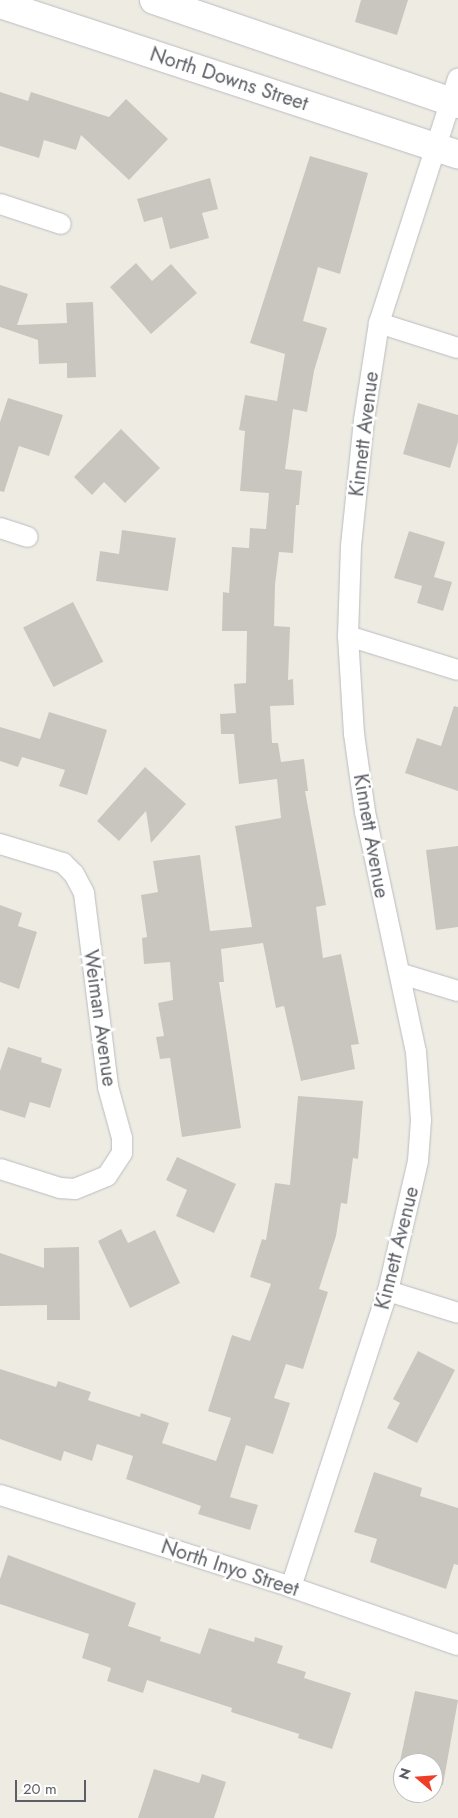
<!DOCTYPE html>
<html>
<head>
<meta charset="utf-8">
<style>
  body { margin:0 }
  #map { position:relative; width:458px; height:1818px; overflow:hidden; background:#eeece2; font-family:Jost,sans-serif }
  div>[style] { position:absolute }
  .building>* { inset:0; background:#c9c6c0; transform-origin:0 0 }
  .roads { filter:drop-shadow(0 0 1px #babcc2) drop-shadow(0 0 1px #babcc2) }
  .street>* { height:20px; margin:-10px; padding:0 10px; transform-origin:10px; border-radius:10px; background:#fff }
  .secondary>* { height:28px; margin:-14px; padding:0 14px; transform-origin:14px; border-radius:14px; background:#fff }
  span { translate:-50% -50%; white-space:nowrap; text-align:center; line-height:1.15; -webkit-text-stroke:4.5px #fff; paint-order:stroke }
  .street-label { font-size:20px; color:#5b5e64 }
  .north { position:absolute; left:393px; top:1753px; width:50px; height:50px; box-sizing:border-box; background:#fff; border:1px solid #bdbfc1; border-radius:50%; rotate:288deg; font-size:14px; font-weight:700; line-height:20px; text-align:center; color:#5b5e64 }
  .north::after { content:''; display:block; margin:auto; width:18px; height:22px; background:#ee3d28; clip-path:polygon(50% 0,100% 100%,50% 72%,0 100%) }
  .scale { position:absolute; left:15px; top:1780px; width:71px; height:22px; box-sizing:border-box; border:2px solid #5b5e64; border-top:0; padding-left:6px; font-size:15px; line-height:18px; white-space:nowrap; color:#5b5e64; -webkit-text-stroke:4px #fff; paint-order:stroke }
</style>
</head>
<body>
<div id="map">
  <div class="building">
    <div style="clip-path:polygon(361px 0,408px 0,397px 35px,355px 22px)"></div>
    <div style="clip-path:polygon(0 92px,28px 101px,31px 92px,109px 117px,126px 99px,168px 139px,129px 180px,81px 135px,76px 150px,44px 140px,39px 158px,0 146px)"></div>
    <div style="clip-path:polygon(310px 156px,368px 173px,340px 274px,318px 267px,303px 321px,327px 328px,314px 371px,307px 412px,293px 409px,285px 469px,302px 471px,299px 505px,296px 505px,293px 553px,279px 552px,275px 585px,274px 626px,290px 627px,288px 680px,293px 679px,294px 705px,270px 706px,272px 743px,278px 743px,281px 762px,304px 759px,308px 791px,305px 791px,326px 905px,316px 907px,323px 958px,341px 954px,359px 1044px,351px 1045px,355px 1069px,301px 1081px,284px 1006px,276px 1008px,263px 943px,221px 949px,224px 982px,219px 982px,241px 1128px,182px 1137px,170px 1058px,160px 1059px,156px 1037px,164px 1036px,158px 1003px,173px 1000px,170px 962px,144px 964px,142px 938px,147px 937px,141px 895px,158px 892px,153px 861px,200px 855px,210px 931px,252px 927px,235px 826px,281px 818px,277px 779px,239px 784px,234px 734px,221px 734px,220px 714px,236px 713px,234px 684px,246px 683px,247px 631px,222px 631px,223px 592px,229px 593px,232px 547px,249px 548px,250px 528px,266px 529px,269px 493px,240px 491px,245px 431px,239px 430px,245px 395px,277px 401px,285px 354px,250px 343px)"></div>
    <div style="clip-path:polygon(210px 178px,218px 209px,202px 213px,209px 238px,170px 249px,162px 217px,144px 222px,137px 199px)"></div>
    <div style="clip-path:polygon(136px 263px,152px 281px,171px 264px,197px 293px,151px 334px,110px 287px)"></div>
    <div style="clip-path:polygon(0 285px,28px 294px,17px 325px,67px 323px,66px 303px,93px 302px,96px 377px,67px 378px,67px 363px,39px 364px,38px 340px,0 327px)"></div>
    <div style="clip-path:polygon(8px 398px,63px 415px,49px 456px,19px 446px,4px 492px,0 491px,0 422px)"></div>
    <div style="clip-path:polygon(418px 403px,458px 415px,458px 442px,450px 468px,403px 454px)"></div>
    <div style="clip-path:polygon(121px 429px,160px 468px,125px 503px,104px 482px,92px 495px,74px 477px)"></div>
    <div style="clip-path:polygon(122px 530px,176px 538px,168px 591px,96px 581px,100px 551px,119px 554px)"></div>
    <div style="clip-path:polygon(409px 531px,445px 542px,434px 577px,452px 582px,443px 611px,417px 603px,422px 586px,394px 578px)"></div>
    <div style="left:73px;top:602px;width:67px;height:56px;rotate:63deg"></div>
    <div style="clip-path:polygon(454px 706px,458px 707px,458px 791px,405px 773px,417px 738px,441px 746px)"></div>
    <div style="clip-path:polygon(49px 712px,107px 730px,87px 795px,59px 786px,65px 770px,22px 757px,18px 767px,0 761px,0 727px,40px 739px)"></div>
    <div style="clip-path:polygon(145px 767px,186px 804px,151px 843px,146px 811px,119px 841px,97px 821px)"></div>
    <div style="clip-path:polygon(458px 846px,458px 927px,436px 930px,426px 850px)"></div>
    <div style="clip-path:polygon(0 905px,22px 913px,18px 926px,37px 932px,19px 989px,0 982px)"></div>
    <div style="clip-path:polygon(8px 1047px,42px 1058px,41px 1062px,62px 1069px,50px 1108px,30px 1102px,25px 1118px,0 1110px,0 1071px)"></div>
    <div style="clip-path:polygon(298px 1096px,363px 1101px,358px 1159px,353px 1158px,347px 1204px,341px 1203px,336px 1236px,319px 1289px,328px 1292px,303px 1369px,286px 1364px,274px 1398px,290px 1403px,273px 1454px,246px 1445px,230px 1497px,258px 1505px,250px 1530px,198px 1514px,201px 1506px,126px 1479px,133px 1456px,97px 1444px,92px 1461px,64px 1451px,61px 1461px,0 1439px,0 1369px,56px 1387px,58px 1381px,91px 1392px,88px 1400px,140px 1417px,141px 1413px,169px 1423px,162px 1443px,216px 1461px,231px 1418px,208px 1411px,232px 1335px,250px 1341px,271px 1284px,250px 1277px,262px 1239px,266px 1240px,275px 1183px,290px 1185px)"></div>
    <div style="clip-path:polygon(177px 1157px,236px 1184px,214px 1233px,176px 1216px,187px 1190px,166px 1180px)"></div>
    <div style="clip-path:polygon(121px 1229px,128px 1243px,155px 1230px,180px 1283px,130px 1308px,98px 1241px)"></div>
    <div style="clip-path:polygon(79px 1247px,80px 1320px,47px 1320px,47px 1305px,0 1306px,0 1253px,44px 1268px,44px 1248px)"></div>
    <div style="clip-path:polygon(418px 1351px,455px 1370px,417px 1443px,387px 1428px,400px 1403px,393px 1399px)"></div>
    <div style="clip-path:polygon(374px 1472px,422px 1488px,420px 1496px,458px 1508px,458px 1565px,454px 1564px,446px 1589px,370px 1562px,377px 1539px,354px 1532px)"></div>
    <div style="clip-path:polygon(8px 1555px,136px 1603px,128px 1626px,161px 1637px,160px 1641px,200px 1654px,209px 1628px,254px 1642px,255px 1637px,283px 1646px,277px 1663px,306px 1672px,304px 1678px,351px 1693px,332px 1749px,298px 1738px,299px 1734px,231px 1712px,232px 1708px,147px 1680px,143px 1693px,107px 1681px,111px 1668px,82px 1658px,89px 1634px,0 1604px,0 1579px)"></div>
    <div style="clip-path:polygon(415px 1691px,458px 1700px,443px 1785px,433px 1783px,433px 1763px,403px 1763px,403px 1776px,397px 1775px)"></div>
    <div style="clip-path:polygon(154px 1769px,199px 1783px,202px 1774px,226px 1782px,214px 1818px,138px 1818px)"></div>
  </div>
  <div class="roads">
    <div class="street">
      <div style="left:0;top:204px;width:64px;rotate:18.2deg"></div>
      <div style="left:379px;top:323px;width:83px;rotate:17.6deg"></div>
      <div style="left:0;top:528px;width:29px;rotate:18deg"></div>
      <div style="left:348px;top:636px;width:115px;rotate:17.2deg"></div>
      <div style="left:0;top:844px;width:66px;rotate:16.8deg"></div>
      <div style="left:63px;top:863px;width:16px;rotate:45deg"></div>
      <div style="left:74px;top:874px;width:21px;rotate:62deg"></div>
      <div style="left:84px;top:893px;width:195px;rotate:82.9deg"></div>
      <div style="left:108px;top:1087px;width:53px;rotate:74.6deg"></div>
      <div style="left:122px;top:1138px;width:15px;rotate:90deg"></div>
      <div style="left:122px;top:1153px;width:27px;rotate:123deg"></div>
      <div style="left:107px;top:1176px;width:35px;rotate:158deg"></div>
      <div style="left:75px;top:1189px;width:15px;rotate:-176deg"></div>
      <div style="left:60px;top:1188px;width:63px;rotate:-162.4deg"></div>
      <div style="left:402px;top:974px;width:59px;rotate:16.9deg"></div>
      <div style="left:388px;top:1291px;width:73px;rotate:17.4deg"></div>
      <div style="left:0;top:1495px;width:305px;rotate:17.5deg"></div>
      <div style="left:291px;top:1587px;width:177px;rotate:19.2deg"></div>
      <div style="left:291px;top:1587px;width:311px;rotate:-71.9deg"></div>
      <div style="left:388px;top:1291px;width:133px;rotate:-77deg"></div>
      <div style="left:418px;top:1161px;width:41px;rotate:-85.8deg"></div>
      <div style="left:421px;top:1120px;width:68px;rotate:-94.2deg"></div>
      <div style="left:416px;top:1052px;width:245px;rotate:-102deg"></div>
      <div style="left:365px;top:812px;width:79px;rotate:-98deg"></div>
      <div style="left:354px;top:734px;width:98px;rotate:-93.5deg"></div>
      <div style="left:348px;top:636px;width:90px;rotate:-88.1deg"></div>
      <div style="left:351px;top:546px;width:127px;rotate:-84.1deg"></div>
      <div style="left:364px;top:420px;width:98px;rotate:-81.2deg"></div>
      <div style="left:379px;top:323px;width:257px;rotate:-72.1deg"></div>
    </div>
    <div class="secondary">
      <div style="left:154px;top:0;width:321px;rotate:18.9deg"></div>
      <div style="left:0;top:4px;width:482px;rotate:18.2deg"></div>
    </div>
  </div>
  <div class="street-label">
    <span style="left:229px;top:79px;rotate:18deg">North Downs Street</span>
    <span style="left:364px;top:434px;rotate:-83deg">Kinnett Avenue</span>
    <span style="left:371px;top:836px;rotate:80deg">Kinnett Avenue</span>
    <span style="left:100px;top:1018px;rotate:82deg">Weiman Avenue</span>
    <span style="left:397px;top:1248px;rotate:-76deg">Kinnett Avenue</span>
    <span style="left:230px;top:1568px;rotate:18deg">North Inyo Street</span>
  </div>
  <div class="north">N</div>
  <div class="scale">20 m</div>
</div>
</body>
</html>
